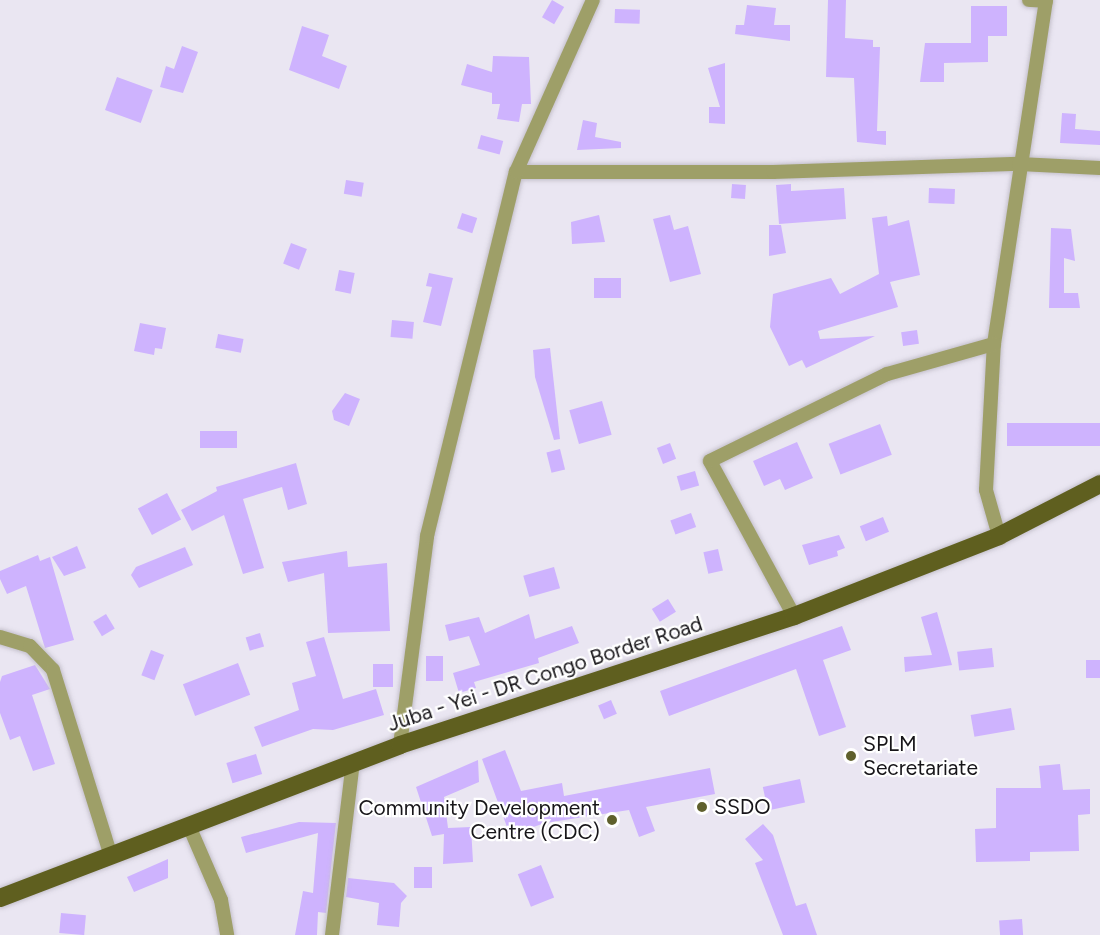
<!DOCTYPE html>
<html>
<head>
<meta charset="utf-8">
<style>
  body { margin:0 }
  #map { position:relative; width:1100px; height:935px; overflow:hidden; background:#eae6f2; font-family:Figtree,sans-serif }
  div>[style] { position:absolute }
  .building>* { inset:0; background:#ceb3fe; transform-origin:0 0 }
  .roads { filter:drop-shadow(0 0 2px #c4c0cb) drop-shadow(0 0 2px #c4c0cb) }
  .street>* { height:14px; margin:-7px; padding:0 7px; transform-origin:7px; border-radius:7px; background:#9e9f68 }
  .primary>* { height:18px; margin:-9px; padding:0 9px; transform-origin:9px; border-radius:9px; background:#5f5f1f }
  .dots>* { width:16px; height:16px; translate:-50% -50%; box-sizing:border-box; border:3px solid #fff; border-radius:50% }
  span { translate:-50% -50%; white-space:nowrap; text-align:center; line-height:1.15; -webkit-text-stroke:4.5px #fff; paint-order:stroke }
  .street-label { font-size:21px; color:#171519 }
  .poi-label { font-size:21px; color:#171519 }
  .left { translate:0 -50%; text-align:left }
  .right { translate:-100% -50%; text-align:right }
</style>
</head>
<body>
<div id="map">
  <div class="building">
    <div style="left:552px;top:0;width:14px;height:20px;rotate:30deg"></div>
    <div style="clip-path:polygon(828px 0,846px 0,845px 38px,873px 40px,873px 47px,880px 47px,877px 131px,886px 131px,886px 145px,857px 142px,854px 78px,826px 77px)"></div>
    <div style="clip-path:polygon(747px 5px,776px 8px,774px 25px,790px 25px,790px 41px,735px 34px,736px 25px,744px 25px)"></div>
    <div style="clip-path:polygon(971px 6px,1007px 6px,1007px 36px,988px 36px,988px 62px,944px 63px,944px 82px,920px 82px,925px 43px,971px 43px)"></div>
    <div style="left:615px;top:9px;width:25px;height:14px;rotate:2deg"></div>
    <div style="clip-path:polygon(302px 26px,329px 35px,322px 56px,347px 66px,339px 89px,289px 70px)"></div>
    <div style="clip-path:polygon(182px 46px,198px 52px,183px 93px,160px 87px,166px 66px,174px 69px)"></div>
    <div style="clip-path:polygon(493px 56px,529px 57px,531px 104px,522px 104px,519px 122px,497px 119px,500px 104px,492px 104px,492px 93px,461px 85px,467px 64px,492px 72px)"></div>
    <div style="clip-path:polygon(725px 63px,725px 124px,709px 123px,709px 107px,720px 107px,708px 68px)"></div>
    <div style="left:117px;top:77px;width:38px;height:35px;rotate:20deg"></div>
    <div style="clip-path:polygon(1062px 113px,1076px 114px,1075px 129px,1100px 131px,1100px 145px,1060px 143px)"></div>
    <div style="clip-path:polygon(583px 120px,597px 123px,595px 137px,621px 142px,621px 148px,577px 150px)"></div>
    <div style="left:481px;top:135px;width:23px;height:14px;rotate:15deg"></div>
    <div style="left:346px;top:180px;width:18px;height:14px;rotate:9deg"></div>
    <div style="left:732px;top:184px;width:14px;height:14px;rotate:4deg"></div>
    <div style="clip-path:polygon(791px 184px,791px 191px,844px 188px,846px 219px,779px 224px,776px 185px)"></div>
    <div style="left:929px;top:188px;width:26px;height:15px;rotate:2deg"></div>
    <div style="left:462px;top:213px;width:16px;height:16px;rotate:18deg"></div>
    <div style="clip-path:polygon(599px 215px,605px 242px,572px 244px,571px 222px)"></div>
    <div style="clip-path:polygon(670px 215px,674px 230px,688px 226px,701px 274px,670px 282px,653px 219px)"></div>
    <div style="clip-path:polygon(887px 216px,888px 226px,909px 220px,920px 275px,890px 282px,898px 307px,818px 331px,820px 339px,875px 336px,806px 368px,802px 360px,789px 366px,770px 327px,773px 294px,831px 278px,840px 294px,879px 274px,872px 218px)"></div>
    <div style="clip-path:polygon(769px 225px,781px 225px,786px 253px,769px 256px)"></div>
    <div style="clip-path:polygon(1051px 228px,1071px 229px,1075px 261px,1064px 258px,1064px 293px,1078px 293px,1080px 308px,1049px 308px)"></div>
    <div style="left:291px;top:243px;width:17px;height:22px;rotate:21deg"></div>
    <div style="left:339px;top:270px;width:16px;height:21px;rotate:11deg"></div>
    <div style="clip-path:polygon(429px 273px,453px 278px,441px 326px,423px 322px,432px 287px,426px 286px)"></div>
    <div style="left:594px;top:278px;width:27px;height:20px"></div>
    <div style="left:392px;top:320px;width:22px;height:17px;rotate:5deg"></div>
    <div style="clip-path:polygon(140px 323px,166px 328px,162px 349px,155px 348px,154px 355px,134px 351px)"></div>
    <div style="left:917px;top:330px;width:14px;height:16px;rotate:82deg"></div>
    <div style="left:218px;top:334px;width:26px;height:14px;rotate:11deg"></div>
    <div style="clip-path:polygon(550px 348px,560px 439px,554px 440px,535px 377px,533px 350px)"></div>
    <div style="clip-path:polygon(345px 393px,360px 399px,349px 426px,334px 420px,332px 411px)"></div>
    <div style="left:602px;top:401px;width:35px;height:34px;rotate:74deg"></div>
    <div style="left:1100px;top:423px;width:23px;height:93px;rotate:90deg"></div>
    <div style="left:880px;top:424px;width:33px;height:55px;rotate:69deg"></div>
    <div style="left:237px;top:431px;width:17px;height:37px;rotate:90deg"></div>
    <div style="clip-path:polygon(797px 442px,813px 478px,785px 490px,780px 479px,764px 486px,753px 461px)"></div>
    <div style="left:670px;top:443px;width:17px;height:14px;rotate:69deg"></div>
    <div style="left:560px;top:449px;width:21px;height:14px;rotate:76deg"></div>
    <div style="clip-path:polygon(296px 463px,307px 504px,288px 510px,282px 487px,243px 499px,264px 568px,243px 574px,224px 515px,192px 531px,181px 510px,217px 491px,216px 487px)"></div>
    <div style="left:695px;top:471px;width:15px;height:19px;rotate:74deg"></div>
    <div style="left:167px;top:493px;width:30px;height:33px;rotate:62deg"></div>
    <div style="left:691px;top:513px;width:15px;height:22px;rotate:70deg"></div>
    <div style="left:883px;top:517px;width:16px;height:25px;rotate:68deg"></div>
    <div style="clip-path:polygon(839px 535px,845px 548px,837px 551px,838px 556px,809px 565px,802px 545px)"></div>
    <div style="clip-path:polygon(77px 546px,86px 568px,64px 576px,52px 557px)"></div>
    <div style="clip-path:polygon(185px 547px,193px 565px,139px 588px,131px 575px,136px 567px)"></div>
    <div style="left:718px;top:549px;width:22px;height:15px;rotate:77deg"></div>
    <div style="clip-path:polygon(347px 551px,348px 567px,387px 563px,390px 631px,328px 633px,324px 573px,288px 582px,282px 562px)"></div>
    <div style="clip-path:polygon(38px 555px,40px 561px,50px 557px,74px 640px,45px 648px,26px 586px,7px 594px,0 579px,0 571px)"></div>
    <div style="left:554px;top:567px;width:22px;height:32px;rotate:74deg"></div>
    <div style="left:668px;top:599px;width:15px;height:19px;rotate:58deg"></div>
    <div style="clip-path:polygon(937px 612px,952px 665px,905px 672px,904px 657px,932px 655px,921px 617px)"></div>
    <div style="left:106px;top:614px;width:17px;height:15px;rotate:59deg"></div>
    <div style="clip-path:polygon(529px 614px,535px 639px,572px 626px,579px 643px,538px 658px,539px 663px,474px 682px,476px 688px,459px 693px,453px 673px,480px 665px,469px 636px,449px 641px,445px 625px,479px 617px,485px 633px)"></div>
    <div style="clip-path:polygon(842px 626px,851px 650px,823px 660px,846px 727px,819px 736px,796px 669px,669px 716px,660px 691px)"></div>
    <div style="left:260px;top:633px;width:14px;height:15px;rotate:73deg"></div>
    <div style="clip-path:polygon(324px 637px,343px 699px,376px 689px,384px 715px,333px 730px,313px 729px,262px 747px,254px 727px,299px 710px,292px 683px,316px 676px,306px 642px)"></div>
    <div style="left:992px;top:648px;width:19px;height:35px;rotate:84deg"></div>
    <div style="left:151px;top:650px;width:14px;height:27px;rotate:21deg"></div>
    <div style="left:426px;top:656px;width:17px;height:25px"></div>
    <div style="left:1100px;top:660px;width:18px;height:14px;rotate:90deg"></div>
    <div style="left:238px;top:663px;width:34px;height:59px;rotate:69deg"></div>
    <div style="left:373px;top:664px;width:20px;height:23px"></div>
    <div style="clip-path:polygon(35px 665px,50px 689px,32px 695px,55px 764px,33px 771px,20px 736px,10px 740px,0 713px,0 682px,2px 676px)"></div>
    <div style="left:611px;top:700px;width:15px;height:14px;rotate:67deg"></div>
    <div style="left:1011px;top:708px;width:22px;height:41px;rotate:80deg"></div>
    <div style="clip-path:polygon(505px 750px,521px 791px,562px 783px,564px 796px,710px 768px,715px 794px,646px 807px,655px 831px,639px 837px,629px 810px,545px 823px,510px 835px,482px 759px)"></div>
    <div style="left:256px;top:754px;width:21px;height:31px;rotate:73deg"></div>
    <div style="clip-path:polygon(478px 760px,479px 782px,444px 797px,448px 828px,471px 827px,473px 862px,443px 864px,444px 834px,432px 836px,416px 787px)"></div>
    <div style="clip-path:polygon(1060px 764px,1063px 790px,1090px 789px,1090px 814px,1078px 815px,1079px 851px,1030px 852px,1030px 861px,976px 862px,975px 829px,996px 828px,996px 788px,1041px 788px,1039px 766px)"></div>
    <div style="left:800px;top:779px;width:24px;height:38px;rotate:78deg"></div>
    <div style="clip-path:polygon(299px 822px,336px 823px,326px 913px,318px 912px,317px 935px,295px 935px,303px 891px,313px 893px,318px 833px,246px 853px,241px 837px)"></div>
    <div style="clip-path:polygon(763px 824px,773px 835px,796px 906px,806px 903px,817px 935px,783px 935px,755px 863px,763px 860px,745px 839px)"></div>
    <div style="clip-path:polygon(168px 859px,168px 878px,134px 892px,127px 877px)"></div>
    <div style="left:541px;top:865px;width:35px;height:25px;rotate:68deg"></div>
    <div style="left:432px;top:867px;width:21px;height:18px;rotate:90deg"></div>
    <div style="clip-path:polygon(348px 878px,394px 883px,407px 896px,401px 903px,399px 927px,377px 925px,379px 903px,346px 897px)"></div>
    <div style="left:61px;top:913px;width:25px;height:20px;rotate:5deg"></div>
    <div style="left:1022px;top:919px;width:16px;height:23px;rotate:86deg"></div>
  </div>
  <div class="roads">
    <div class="street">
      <div style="left:1029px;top:0;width:17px;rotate:3deg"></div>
      <div style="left:516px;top:172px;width:257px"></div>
      <div style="left:773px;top:172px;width:246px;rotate:-1.9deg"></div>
      <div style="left:1019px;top:164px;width:81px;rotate:2.8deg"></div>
      <div style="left:999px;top:536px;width:48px;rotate:-105.8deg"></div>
      <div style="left:986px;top:490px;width:146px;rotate:-86.9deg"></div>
      <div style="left:994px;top:344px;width:348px;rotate:-81.4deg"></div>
      <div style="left:794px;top:616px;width:176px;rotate:-118.5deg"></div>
      <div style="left:710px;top:461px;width:197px;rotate:-26.2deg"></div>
      <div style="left:887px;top:374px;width:111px;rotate:-15.7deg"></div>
      <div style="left:0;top:637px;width:31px;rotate:17deg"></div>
      <div style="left:30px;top:646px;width:33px;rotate:46deg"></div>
      <div style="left:53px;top:670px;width:195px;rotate:72.7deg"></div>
      <div style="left:400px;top:745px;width:211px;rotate:-82.6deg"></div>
      <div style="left:427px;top:536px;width:375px;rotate:-76.3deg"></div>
      <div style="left:516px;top:172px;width:188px;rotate:-65.9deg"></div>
      <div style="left:189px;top:826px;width:81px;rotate:66.6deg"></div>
      <div style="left:221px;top:900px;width:36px;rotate:80deg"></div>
      <div style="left:332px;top:935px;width:174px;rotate:-83.1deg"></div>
    </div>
    <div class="primary">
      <div style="left:0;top:898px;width:428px;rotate:-20.9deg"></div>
      <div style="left:400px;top:745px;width:415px;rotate:-18.1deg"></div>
      <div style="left:794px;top:616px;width:220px;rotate:-21.3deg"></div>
      <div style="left:999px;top:536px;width:114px;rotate:-27.2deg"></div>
    </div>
  </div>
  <div class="dots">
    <div style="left:851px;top:756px;background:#5f602d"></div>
    <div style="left:702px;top:807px;background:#5f602d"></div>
    <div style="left:612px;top:820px;background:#5f602d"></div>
  </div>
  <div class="street-label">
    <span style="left:545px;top:674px;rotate:-18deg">Juba - Yei - DR Congo Border Road</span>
  </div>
  <div class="poi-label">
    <span class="left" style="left:863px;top:756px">SPLM<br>Secretariate</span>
    <span class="left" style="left:714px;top:807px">SSDO</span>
    <span class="right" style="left:600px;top:820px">Community Development<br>Centre (CDC)</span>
  </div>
</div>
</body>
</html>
